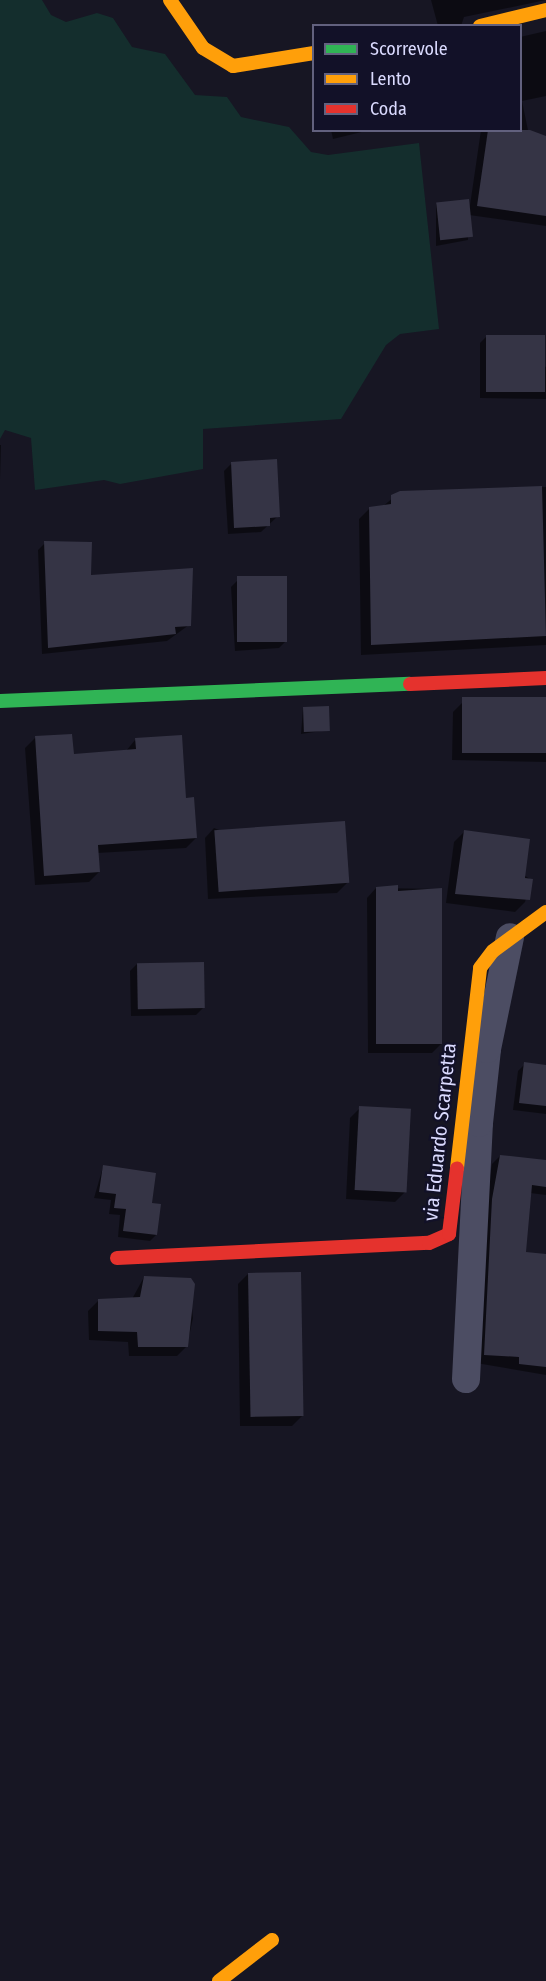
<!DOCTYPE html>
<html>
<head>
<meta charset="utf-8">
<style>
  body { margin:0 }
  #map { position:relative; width:546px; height:1981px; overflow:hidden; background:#171623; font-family:"Fira Sans Condensed",sans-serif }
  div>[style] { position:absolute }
  .green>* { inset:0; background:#142e2d }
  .shadow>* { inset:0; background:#0007 }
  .building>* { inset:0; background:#353445; transform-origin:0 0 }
  .street>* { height:28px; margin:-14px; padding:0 14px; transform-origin:14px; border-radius:14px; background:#4c4d63 }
  .fast>* { height:14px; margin:-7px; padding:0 7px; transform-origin:7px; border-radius:7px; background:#30b455 }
  .slow>* { height:14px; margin:-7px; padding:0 7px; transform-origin:7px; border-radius:7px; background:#ff9f0a }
  .jam>* { height:14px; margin:-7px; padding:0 7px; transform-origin:7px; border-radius:7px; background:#e5322d }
  span { translate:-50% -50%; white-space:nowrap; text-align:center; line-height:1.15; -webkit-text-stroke:4.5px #121128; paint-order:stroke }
  .street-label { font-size:20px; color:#dadafe }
  .legend { position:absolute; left:312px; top:24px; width:210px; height:108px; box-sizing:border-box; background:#121128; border:2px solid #62617e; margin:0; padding:8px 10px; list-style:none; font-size:18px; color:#dadafe }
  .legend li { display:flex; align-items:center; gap:12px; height:30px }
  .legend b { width:30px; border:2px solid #62617e }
</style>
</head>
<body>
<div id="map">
  <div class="green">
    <div style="clip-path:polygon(0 0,42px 0,51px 15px,66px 22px,97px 13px,113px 18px,132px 47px,165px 54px,195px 95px,227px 97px,241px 117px,289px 127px,311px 152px,328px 155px,419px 143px,439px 329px,400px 334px,386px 345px,341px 419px,203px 429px,203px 469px,120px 484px,104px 480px,35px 490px,31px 438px,5px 430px,0 439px)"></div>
  </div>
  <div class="shadow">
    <div style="clip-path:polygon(431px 0,546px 0,464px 17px,461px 26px,438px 26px)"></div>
    <div style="clip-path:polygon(546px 31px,546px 96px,522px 101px,529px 135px,546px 138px,546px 226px,469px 215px,468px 240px,436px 246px,436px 204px,469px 212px,481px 130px,520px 130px,520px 37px)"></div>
    <div style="clip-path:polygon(331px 130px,370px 130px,333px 139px)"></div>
    <div style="clip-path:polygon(487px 336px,546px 367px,546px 399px,480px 398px,480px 343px)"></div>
    <div style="clip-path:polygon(0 445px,1px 445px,0 480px)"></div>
    <div style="clip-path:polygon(231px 464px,278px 516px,261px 532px,228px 534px,224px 471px)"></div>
    <div style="clip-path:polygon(546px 487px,546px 645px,361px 655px,359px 519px,370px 508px,382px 507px,400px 492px)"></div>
    <div style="clip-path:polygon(45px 543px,90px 577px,189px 625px,167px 641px,42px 654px,38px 550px)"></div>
    <div style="clip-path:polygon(238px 580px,286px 641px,279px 648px,235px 651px,231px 587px)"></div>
    <div style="clip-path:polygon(546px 700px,546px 762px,452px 760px,453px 712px,463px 702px)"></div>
    <div style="clip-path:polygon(303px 708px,328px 730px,301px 734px)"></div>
    <div style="clip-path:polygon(35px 738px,72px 755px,126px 751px,135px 740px,184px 799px,196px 838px,186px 848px,97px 853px,99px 872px,89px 882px,35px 885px,25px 748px)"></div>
    <div style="clip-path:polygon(214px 828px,347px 883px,337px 893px,208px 899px,205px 838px)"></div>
    <div style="clip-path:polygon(464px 832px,531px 880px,525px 902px,515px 912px,446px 903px,454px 842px)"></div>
    <div style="clip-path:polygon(376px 888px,440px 889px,441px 1044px,432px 1053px,368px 1053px,367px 898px)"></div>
    <div style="clip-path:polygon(137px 964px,203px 1008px,196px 1015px,131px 1016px,130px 971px)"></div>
    <div style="clip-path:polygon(525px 1064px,546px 1066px,546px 1114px,513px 1110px,518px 1071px)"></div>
    <div style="clip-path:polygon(360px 1108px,405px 1192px,395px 1202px,346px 1199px,350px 1118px)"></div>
    <div style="clip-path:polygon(500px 1156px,546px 1161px,546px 1195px,530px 1193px,525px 1254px,546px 1257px,546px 1375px,476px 1363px,484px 1208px,492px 1164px)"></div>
    <div style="clip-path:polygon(103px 1167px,151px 1204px,156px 1235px,150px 1241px,118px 1237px,120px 1215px,109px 1214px,111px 1200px,94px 1198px)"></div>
    <div style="clip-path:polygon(248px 1274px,302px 1416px,292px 1426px,240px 1426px,238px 1284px)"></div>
    <div style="clip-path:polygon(144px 1277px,189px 1279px,193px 1318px,187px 1346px,177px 1356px,129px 1356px,128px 1342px,89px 1340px,88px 1311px,98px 1301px,132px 1299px)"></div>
  </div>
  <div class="building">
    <div style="clip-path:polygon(488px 130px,530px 130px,546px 136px,546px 216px,477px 206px)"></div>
    <div style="left:469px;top:199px;width:38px;height:33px;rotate:84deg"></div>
    <div style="left:486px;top:335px;width:59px;height:57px"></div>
    <div style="clip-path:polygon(277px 459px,280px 517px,270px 518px,270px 526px,234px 528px,231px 462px)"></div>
    <div style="clip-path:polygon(542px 486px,546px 636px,371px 645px,369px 507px,391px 504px,391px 495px,400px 491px)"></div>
    <div style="clip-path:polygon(44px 541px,92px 542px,91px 575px,193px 568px,191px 626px,175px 627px,176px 634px,48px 648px)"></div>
    <div style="left:287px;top:576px;width:66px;height:50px;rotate:90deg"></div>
    <div style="left:546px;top:697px;width:56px;height:84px;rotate:90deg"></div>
    <div style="left:329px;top:706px;width:25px;height:26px;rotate:88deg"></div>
    <div style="clip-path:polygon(72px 734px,74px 754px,136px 749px,135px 738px,182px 735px,186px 798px,194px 797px,197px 838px,98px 845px,100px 872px,44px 876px,35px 736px)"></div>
    <div style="left:345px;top:821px;width:62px;height:131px;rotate:86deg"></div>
    <div style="clip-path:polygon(464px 830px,530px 839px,525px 878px,533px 879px,530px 900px,455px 894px)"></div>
    <div style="clip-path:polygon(398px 885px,398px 891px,442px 888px,442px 1044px,376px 1044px,376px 887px)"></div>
    <div style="left:204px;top:962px;width:46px;height:67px;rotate:89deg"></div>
    <div style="clip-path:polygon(524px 1062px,546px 1065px,546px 1106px,519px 1103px)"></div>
    <div style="left:359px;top:1106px;width:52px;height:84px;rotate:3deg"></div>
    <div style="clip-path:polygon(500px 1155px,546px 1160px,546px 1187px,532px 1185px,526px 1252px,546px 1254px,546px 1367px,519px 1364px,519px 1357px,484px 1355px,492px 1199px)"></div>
    <div style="clip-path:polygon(103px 1165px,156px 1173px,152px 1203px,161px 1204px,157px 1235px,123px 1231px,126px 1209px,114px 1208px,116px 1194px,99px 1192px)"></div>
    <div style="left:301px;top:1272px;width:144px;height:53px;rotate:89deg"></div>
    <div style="clip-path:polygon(144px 1276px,191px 1278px,195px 1284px,188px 1347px,138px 1347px,137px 1332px,98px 1331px,98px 1299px,140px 1297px)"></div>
  </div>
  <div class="street">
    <div style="left:466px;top:1379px;width:256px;rotate:-87.1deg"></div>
    <div style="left:479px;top:1123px;width:74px;rotate:-83.8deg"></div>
    <div style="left:487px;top:1049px;width:114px;rotate:-78.4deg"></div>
  </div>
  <div class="fast">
    <div style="left:0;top:701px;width:410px;rotate:-2.4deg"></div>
  </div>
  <div class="slow">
    <div style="left:170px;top:0;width:58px;rotate:55.5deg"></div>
    <div style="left:203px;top:48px;width:35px;rotate:31deg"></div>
    <div style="left:233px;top:66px;width:82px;rotate:-9.1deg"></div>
    <div style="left:480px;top:26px;width:68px;rotate:-13.6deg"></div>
    <div style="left:457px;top:1168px;width:201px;rotate:-83.4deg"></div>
    <div style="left:480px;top:968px;width:21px;rotate:-53deg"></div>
    <div style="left:493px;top:951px;width:66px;rotate:-36.3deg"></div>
    <div style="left:219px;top:1981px;width:67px;rotate:-37.7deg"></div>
  </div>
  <div class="jam">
    <div style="left:410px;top:684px;width:136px;rotate:-2.5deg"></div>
    <div style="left:117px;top:1258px;width:312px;rotate:-2.8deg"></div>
    <div style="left:429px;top:1243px;width:22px;rotate:-24deg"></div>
    <div style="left:449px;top:1234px;width:66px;rotate:-83.1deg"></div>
  </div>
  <div class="street-label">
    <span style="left:440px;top:1132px;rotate:-84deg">via Eduardo Scarpetta</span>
  </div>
  <ul class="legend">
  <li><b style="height:8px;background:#30b455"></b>Scorrevole</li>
  <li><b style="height:8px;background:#ff9f0a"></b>Lento</li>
  <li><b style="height:8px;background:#e5322d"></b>Coda</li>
  </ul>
</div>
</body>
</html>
